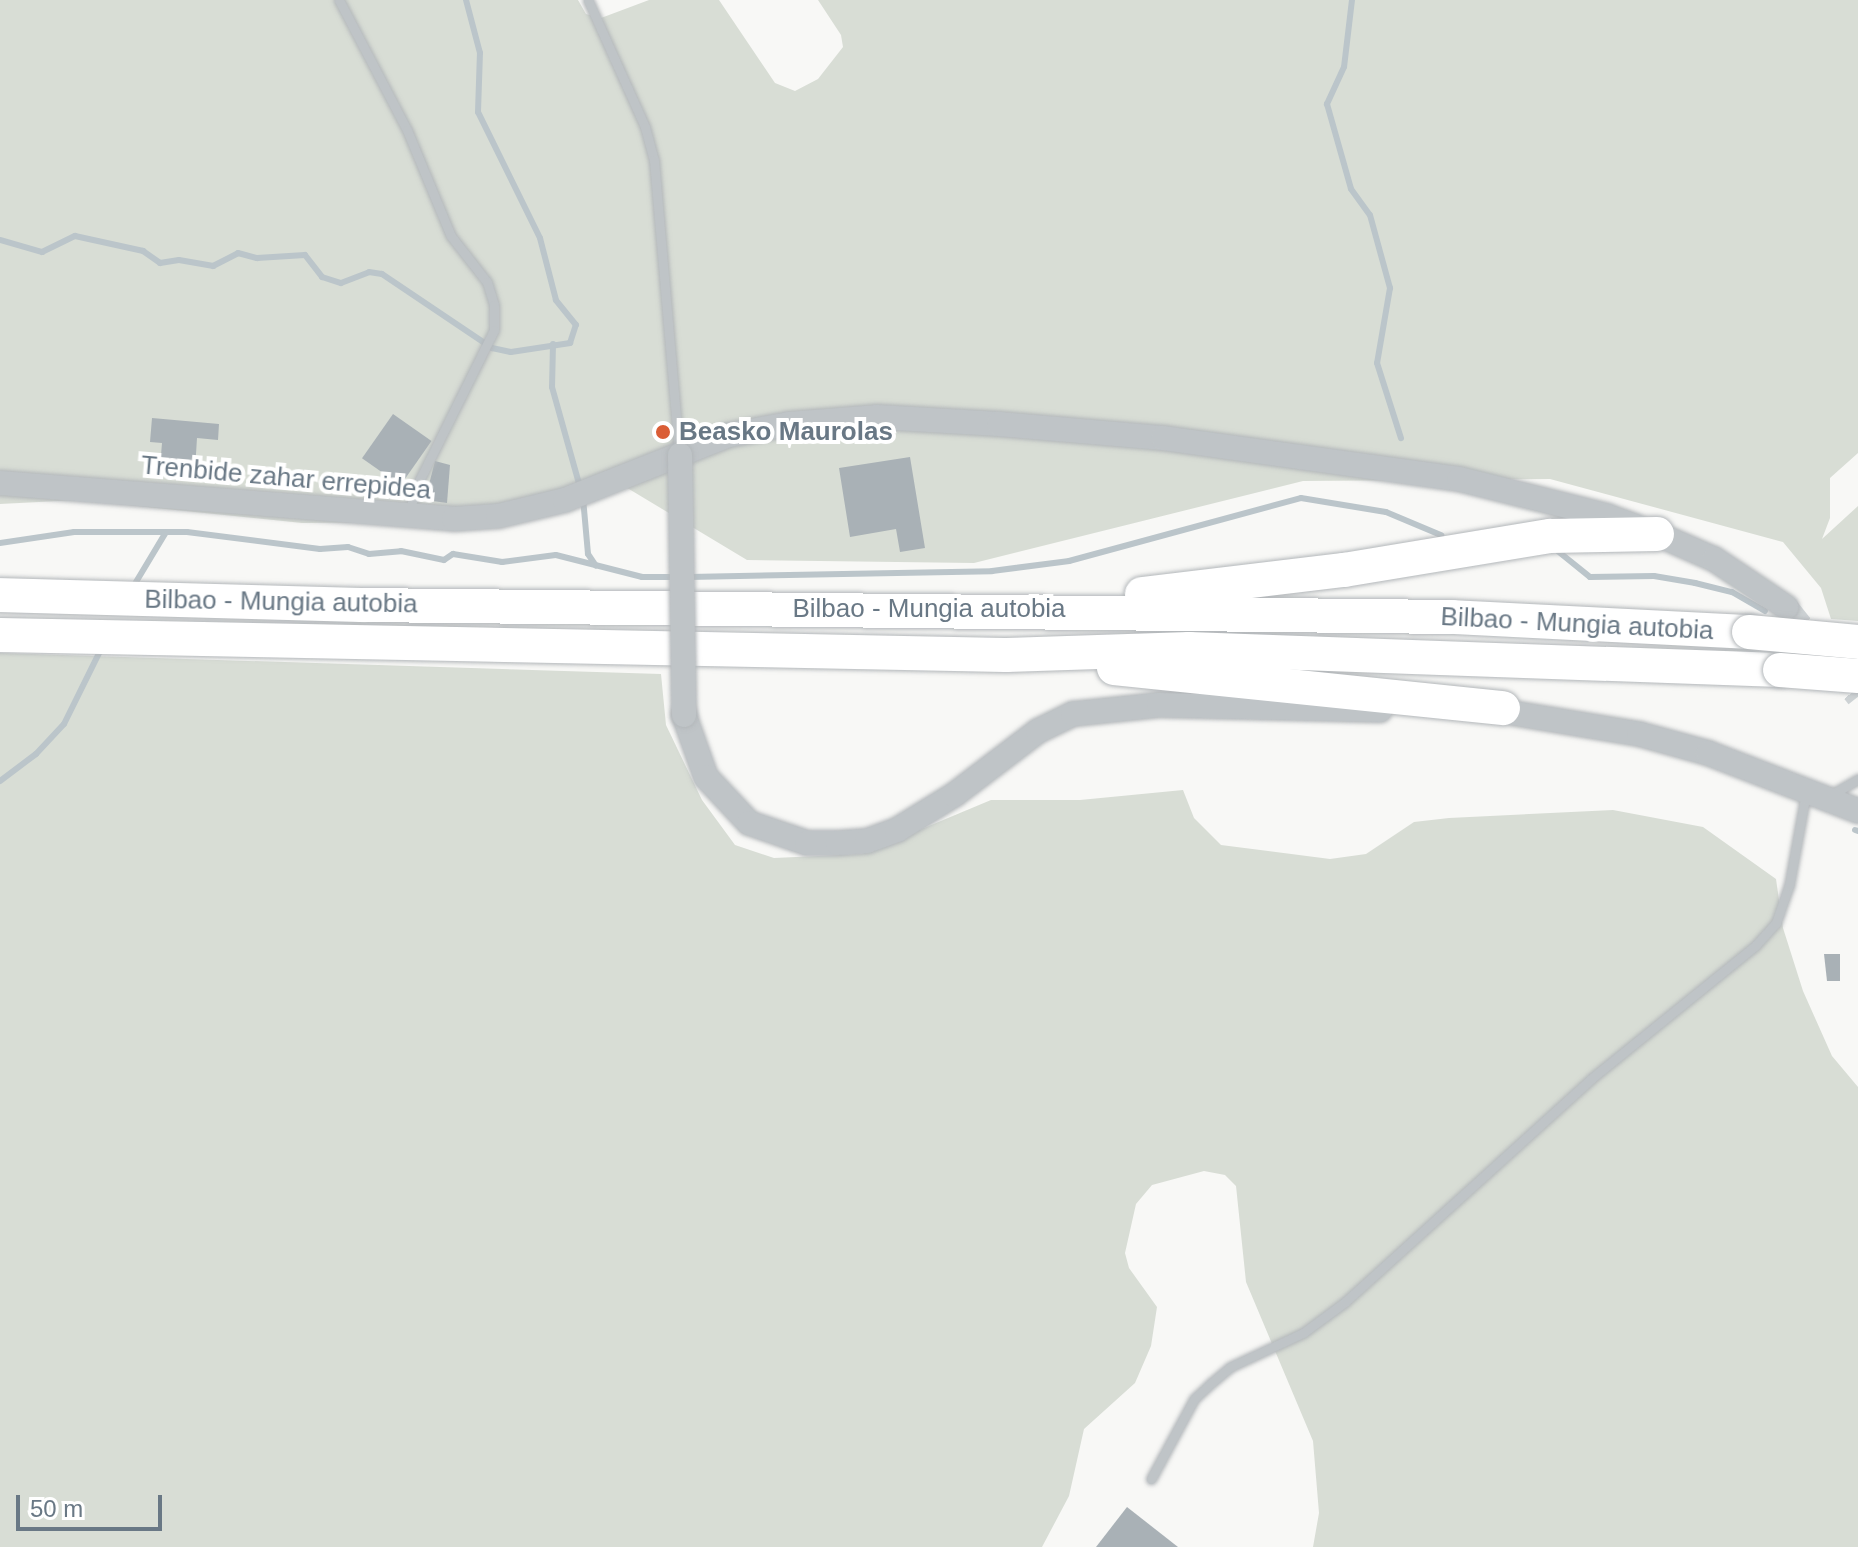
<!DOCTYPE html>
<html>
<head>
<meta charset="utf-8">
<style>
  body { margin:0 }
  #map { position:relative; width:1858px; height:1547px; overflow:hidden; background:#f8f8f6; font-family:Helvetica,sans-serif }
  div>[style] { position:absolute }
  .green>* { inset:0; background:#d8ddd5 }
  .stream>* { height:6px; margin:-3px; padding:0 3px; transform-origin:3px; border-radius:3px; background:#bbc5ca }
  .building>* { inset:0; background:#a9b1b6; transform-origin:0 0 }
  .tertiary-tunnel>* { height:24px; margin-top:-12px; transform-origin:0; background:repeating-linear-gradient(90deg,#cdd2d4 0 24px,transparent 0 36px) }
  .roads { filter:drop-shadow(0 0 2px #b3b7ba) drop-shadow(0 0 2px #b3b7ba) }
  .service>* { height:9px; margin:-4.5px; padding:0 4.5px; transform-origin:4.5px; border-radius:4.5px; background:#bfc4c7 }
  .tertiary>* { height:24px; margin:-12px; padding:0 12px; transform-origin:12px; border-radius:12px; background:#bfc4c7 }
  .motorway>* { height:34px; margin:-17px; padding:0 17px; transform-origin:17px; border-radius:17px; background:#fff }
  .bridges { filter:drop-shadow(0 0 2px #b3b7ba) drop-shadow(0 0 2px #b3b7ba) }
  .tertiary-bridge>* { height:24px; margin:-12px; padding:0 12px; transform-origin:12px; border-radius:12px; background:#bfc4c7 }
  .motorway-bridge>* { height:34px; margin:-17px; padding:0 17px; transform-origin:17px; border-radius:17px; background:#fff }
  .dots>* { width:22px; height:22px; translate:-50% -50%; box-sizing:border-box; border:4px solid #fff; border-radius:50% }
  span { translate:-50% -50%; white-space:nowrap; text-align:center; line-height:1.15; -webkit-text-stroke:8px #fff; paint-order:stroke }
  .poi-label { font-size:26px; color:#697885; font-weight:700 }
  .left { translate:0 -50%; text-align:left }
  .street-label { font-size:26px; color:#697885 }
  .scale { position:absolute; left:16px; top:1495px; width:146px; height:36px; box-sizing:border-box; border:4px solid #697885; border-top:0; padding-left:10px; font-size:24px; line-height:28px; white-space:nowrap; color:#697885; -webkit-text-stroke:6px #fff; paint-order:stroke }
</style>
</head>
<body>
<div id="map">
  <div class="green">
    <div style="clip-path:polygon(0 0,578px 0,586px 14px,601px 18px,649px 0,719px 0,775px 83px,795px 91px,818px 79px,843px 47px,841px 35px,818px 0,1858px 0,1858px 453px,1830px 478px,1830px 518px,1822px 539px,1858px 506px,1858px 621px,1831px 619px,1821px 588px,1783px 542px,1550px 479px,1303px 481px,974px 563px,747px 560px,609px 477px,592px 491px,414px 522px,302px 523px,78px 500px,0 504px)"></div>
    <div style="clip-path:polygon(0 653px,661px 674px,666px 725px,702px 800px,735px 845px,774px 858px,862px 854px,991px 800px,1080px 800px,1183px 790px,1194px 818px,1221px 845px,1330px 859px,1366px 854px,1414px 822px,1449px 818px,1613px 810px,1703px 827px,1776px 879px,1783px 928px,1803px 991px,1832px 1056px,1858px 1087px,1858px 1547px,1313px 1547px,1319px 1513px,1313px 1441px,1246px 1282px,1236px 1186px,1225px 1175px,1204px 1171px,1152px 1185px,1136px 1204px,1125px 1253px,1129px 1268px,1157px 1307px,1151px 1346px,1135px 1383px,1084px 1429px,1069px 1496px,1042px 1547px,0 1547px)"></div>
  </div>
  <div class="stream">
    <div style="left:1352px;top:0;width:67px;rotate:96.8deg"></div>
    <div style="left:1344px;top:67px;width:41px;rotate:114.7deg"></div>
    <div style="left:1327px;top:104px;width:88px;rotate:74.2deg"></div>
    <div style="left:1351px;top:189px;width:32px;rotate:54deg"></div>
    <div style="left:1370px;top:215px;width:76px;rotate:74.7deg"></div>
    <div style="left:1390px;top:288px;width:76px;rotate:99.8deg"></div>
    <div style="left:1377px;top:363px;width:79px;rotate:72.3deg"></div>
    <div style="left:0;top:240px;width:44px;rotate:15.9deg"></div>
    <div style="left:42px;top:252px;width:37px;rotate:-26deg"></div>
    <div style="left:75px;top:236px;width:70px;rotate:12.4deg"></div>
    <div style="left:143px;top:251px;width:21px;rotate:35deg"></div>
    <div style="left:160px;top:263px;width:19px;rotate:-9deg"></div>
    <div style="left:179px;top:260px;width:35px;rotate:10deg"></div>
    <div style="left:213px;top:266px;width:28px;rotate:-27deg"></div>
    <div style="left:238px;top:253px;width:20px;rotate:15deg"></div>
    <div style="left:257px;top:258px;width:48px;rotate:-3.6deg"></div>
    <div style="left:305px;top:255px;width:28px;rotate:52deg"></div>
    <div style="left:322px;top:277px;width:20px;rotate:18deg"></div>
    <div style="left:341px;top:283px;width:30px;rotate:-21deg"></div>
    <div style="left:369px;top:272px;width:13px;rotate:9deg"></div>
    <div style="left:382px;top:274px;width:133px;rotate:33.9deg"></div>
    <div style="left:492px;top:348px;width:19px;rotate:12deg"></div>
    <div style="left:511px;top:352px;width:60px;rotate:-8.7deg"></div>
    <div style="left:570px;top:343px;width:19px;rotate:-72deg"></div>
    <div style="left:576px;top:325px;width:32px;rotate:-129deg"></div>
    <div style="left:556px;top:300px;width:64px;rotate:-104.5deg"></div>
    <div style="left:540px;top:238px;width:140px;rotate:-116.2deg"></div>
    <div style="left:478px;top:112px;width:59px;rotate:-88.1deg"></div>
    <div style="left:480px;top:53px;width:55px;rotate:-104.8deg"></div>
    <div style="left:553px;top:344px;width:43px;rotate:91.3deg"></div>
    <div style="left:552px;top:387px;width:104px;rotate:74.4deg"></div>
    <div style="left:583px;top:498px;width:56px;rotate:84.9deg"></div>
    <div style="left:588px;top:554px;width:14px;rotate:56deg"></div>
    <div style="left:0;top:543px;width:75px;rotate:-8.5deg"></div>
    <div style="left:74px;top:532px;width:113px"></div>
    <div style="left:187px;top:532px;width:134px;rotate:7.3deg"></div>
    <div style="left:320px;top:549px;width:28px;rotate:-4deg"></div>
    <div style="left:348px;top:547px;width:22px;rotate:18deg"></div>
    <div style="left:369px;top:554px;width:32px;rotate:-5deg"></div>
    <div style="left:401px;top:551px;width:44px;rotate:11.8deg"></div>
    <div style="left:444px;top:560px;width:11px;rotate:-34deg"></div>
    <div style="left:453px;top:554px;width:50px;rotate:9.3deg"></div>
    <div style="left:502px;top:562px;width:54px;rotate:-7.4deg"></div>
    <div style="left:556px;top:555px;width:89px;rotate:14.3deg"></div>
    <div style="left:642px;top:577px;width:36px"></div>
    <div style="left:1554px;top:548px;width:46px;rotate:38.9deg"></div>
    <div style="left:1590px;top:577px;width:64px;rotate:-0.9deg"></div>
    <div style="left:1654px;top:576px;width:42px;rotate:9.7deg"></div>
    <div style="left:1695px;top:583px;width:38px;rotate:14deg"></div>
    <div style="left:1732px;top:592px;width:38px;rotate:30deg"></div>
    <div style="left:689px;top:577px;width:303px;rotate:-1.1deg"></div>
    <div style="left:992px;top:571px;width:78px;rotate:-7.4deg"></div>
    <div style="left:1069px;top:561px;width:240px;rotate:-15.2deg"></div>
    <div style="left:1301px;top:498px;width:86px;rotate:9.4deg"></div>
    <div style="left:1386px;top:512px;width:60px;rotate:22.7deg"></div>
    <div style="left:133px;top:587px;width:64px;rotate:-59deg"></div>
    <div style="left:0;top:781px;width:45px;rotate:-36.9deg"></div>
    <div style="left:36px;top:754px;width:41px;rotate:-47deg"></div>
    <div style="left:64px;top:724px;width:86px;rotate:-63.7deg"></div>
    <div style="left:1855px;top:830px;width:3px;rotate:18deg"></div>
  </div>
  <div class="building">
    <div style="left:393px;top:414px;width:47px;height:54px;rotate:35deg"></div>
    <div style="clip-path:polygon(152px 418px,219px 424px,218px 440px,197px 438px,195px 470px,160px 467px,162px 443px,150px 442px)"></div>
    <div style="clip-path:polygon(910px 457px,925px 548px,900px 552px,896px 529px,850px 537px,839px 468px)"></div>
    <div style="clip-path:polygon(435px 461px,450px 465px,447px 503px,425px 500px)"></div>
    <div style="clip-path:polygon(1824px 954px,1840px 954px,1840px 981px,1827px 981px)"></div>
    <div style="clip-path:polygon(1127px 1507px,1178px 1547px,1096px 1547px)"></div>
  </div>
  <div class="tertiary-tunnel">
    <div style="left:1786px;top:607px;width:115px;rotate:51.3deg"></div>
  </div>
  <div class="roads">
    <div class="service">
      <div style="left:339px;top:0;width:147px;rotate:62.4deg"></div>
      <div style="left:407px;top:130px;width:115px;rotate:67.5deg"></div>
      <div style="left:451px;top:236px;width:58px;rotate:52deg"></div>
      <div style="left:487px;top:282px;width:24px;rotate:73deg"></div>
      <div style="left:494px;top:305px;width:25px;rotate:90deg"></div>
      <div style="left:494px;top:330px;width:178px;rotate:116.4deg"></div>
      <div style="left:415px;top:489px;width:26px;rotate:103deg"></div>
      <div style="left:588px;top:0;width:139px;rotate:65.8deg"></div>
      <div style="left:645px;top:127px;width:34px;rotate:75deg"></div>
      <div style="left:654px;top:160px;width:292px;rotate:85.1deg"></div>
      <div style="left:1829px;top:796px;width:34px;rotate:-30deg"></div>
      <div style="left:1151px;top:1479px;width:91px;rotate:-61.7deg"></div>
      <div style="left:1194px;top:1399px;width:22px;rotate:-43deg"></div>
      <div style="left:1210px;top:1384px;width:26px;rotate:-40deg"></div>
      <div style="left:1230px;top:1367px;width:81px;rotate:-25deg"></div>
      <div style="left:1303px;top:1333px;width:52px;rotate:-36.4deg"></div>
      <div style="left:1345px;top:1302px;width:333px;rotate:-42.2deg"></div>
      <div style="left:1592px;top:1078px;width:210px;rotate:-39deg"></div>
      <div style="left:1755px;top:946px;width:31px;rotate:-48deg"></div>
      <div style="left:1776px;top:923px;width:39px;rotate:-71deg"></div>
      <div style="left:1789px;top:886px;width:96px;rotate:-79.7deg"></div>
    </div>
    <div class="tertiary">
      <div style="left:0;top:483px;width:455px;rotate:4.5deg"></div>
      <div style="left:454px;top:519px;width:44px;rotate:-3.9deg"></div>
      <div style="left:498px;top:516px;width:69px;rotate:-13.4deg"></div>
      <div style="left:565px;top:500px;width:176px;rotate:-21.6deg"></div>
      <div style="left:729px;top:435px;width:61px;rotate:-10.4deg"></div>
      <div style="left:789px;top:424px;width:89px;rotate:-4.5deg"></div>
      <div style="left:878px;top:417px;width:121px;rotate:3.3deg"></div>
      <div style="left:999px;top:424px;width:165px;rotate:4.9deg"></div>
      <div style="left:1163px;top:438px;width:299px;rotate:7.9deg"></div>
      <div style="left:1459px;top:479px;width:153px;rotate:14deg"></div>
      <div style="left:1607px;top:516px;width:53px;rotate:19.8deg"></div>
      <div style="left:1657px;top:534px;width:62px;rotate:23.7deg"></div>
      <div style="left:1714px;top:559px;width:87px;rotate:33.7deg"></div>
      <div style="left:1488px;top:709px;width:153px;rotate:9.4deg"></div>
      <div style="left:1639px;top:734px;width:72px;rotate:15.4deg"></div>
      <div style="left:1708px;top:753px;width:161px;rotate:21.1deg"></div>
      <div style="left:684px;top:715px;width:66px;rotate:70.5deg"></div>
      <div style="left:706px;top:777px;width:63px;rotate:46.9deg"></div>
      <div style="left:749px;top:823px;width:61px;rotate:19deg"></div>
      <div style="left:807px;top:843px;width:31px"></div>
      <div style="left:838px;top:843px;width:29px;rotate:-4deg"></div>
      <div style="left:867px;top:841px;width:32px;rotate:-20deg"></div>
      <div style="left:897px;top:830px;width:67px;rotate:-31.6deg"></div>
      <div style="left:954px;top:795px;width:106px;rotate:-37.3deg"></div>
      <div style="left:1038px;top:731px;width:39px;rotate:-26deg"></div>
      <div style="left:1073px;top:714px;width:86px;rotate:-6deg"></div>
      <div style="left:1159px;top:705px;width:221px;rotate:1.3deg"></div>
    </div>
    <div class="motorway">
      <div style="left:1142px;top:594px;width:203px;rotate:-6.8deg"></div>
      <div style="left:1344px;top:570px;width:209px;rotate:-9.4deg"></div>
      <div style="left:1550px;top:536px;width:107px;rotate:-1.1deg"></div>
      <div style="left:0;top:595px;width:362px;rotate:1.6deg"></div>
      <div style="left:362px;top:605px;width:1090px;rotate:0.63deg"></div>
      <div style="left:1452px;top:617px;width:297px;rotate:2.9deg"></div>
      <div style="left:0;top:635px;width:1007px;rotate:1.14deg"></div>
      <div style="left:1007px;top:655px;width:182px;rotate:-1.9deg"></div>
      <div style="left:1189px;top:649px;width:591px;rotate:2.04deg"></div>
      <div style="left:1114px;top:668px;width:391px;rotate:5.9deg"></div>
    </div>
  </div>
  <div class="bridges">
    <div class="tertiary-bridge">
      <div style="left:680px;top:455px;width:260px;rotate:89.1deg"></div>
    </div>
    <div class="motorway-bridge">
      <div style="left:1749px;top:632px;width:109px;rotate:5.2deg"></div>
      <div style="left:1780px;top:670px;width:78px;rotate:4.4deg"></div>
    </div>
  </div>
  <div class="dots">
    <div style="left:663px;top:432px;background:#da5d35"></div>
  </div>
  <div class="poi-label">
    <span class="left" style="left:679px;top:432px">Beasko Maurolas</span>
  </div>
  <div class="street-label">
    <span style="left:286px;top:478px;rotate:5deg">Trenbide zahar errepidea</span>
    <span style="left:281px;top:602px;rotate:1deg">Bilbao - Mungia autobia</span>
    <span style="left:929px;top:609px">Bilbao - Mungia autobia</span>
    <span style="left:1577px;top:624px;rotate:3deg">Bilbao - Mungia autobia</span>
  </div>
  <div class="scale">50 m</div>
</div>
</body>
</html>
